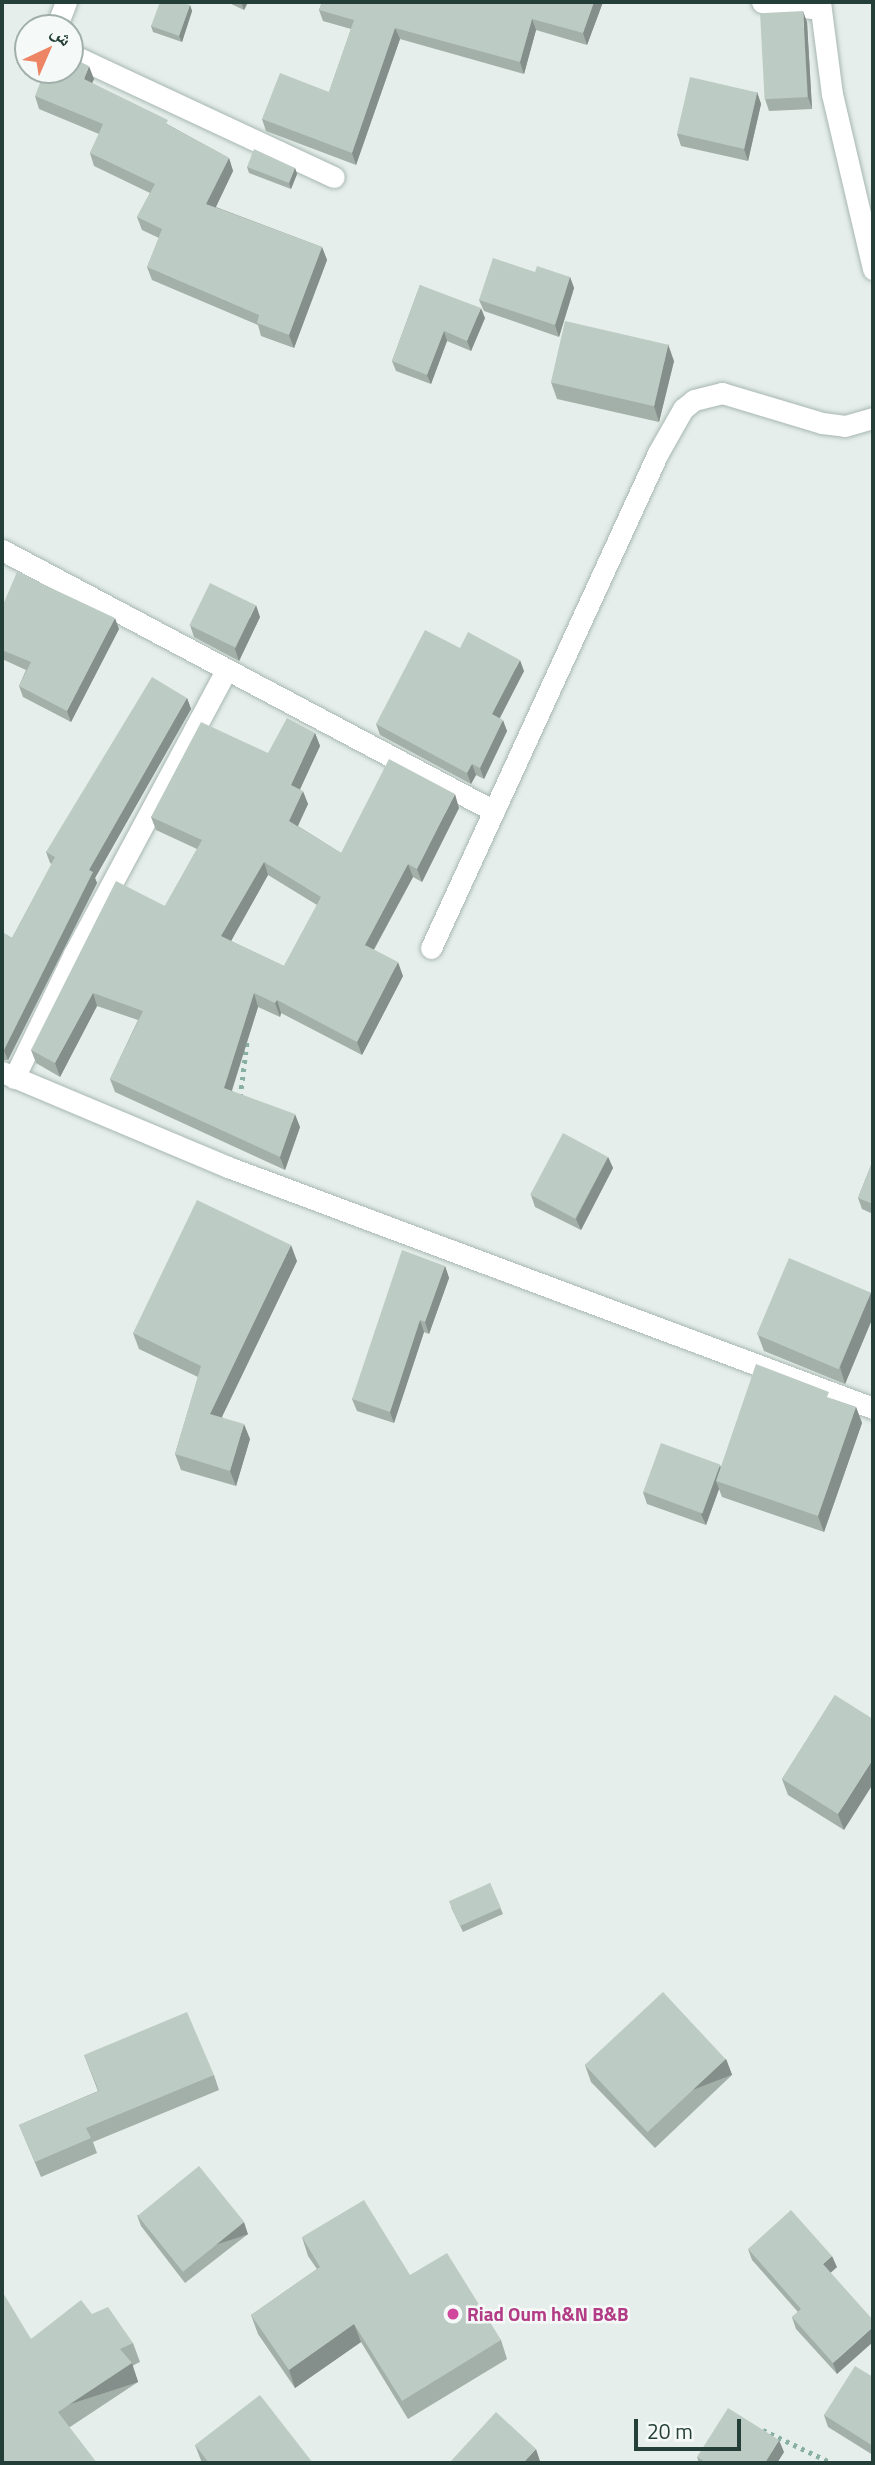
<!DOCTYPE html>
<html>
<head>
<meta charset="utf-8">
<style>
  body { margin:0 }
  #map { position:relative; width:875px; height:2465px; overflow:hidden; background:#e5eeea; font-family:"Titillium Web","Noto Naskh Arabic",sans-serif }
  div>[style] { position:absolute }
  .path>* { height:4.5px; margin-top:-2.25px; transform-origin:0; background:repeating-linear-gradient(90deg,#87b0a2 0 3.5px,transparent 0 8.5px) }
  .roads { filter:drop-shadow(0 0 2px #a7b6b1) drop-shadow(0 0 2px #a7b6b1) }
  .minor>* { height:21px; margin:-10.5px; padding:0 10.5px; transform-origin:10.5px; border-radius:10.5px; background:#fff }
  .wall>* { inset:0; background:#a3afa9 }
  .shaded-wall>* { inset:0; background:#848e8a; transform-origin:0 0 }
  .building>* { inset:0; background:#bdcbc5; transform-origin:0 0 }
  .dots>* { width:19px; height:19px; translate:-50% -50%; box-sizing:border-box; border:4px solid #f5faf8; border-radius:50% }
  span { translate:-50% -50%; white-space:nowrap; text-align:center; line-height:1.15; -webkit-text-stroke:5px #f5faf8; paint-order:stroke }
  .hotel-label { font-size:19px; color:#b23c85; font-weight:700 }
  .left { translate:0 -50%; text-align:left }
  .frame { position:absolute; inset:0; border:4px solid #243f37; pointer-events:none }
  .north { position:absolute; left:14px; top:14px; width:70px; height:70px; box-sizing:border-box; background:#f5faf8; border:2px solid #a1afab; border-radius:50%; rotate:44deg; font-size:19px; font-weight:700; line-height:28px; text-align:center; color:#243f37 }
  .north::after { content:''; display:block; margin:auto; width:24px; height:32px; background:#ed8464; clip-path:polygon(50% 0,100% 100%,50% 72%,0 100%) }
  .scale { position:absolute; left:634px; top:2419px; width:107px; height:32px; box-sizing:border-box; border:4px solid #243f37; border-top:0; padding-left:9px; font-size:21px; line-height:24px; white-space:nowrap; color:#243f37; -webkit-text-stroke:5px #f5faf8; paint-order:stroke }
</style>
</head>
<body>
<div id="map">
  <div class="path">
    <div style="left:240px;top:1097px;width:57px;rotate:-83deg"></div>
    <div style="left:763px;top:2430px;width:76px;rotate:25.6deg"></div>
  </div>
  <div class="roads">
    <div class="minor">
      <div style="left:762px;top:2px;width:57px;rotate:7deg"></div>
      <div style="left:820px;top:2px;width:93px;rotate:82.6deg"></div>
      <div style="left:832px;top:94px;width:180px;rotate:76.8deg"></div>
      <div style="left:56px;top:28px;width:28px;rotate:-69deg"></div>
      <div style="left:70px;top:54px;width:291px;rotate:25deg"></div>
      <div style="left:2px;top:550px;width:557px;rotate:27.95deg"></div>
      <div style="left:431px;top:948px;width:545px;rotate:-65.36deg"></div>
      <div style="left:658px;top:453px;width:51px;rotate:-60.4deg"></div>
      <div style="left:683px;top:409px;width:14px;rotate:-39deg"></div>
      <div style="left:694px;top:400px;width:29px;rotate:-14deg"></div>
      <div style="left:722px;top:393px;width:104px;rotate:16.7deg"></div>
      <div style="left:822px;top:423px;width:23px;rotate:7deg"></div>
      <div style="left:845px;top:426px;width:29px;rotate:-16deg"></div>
      <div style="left:2px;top:1072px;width:245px;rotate:22.8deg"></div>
      <div style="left:228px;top:1167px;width:689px;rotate:20.49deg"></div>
      <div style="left:14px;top:1078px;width:138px;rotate:-64.2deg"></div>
      <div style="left:74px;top:954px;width:323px;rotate:-61.8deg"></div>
    </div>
  </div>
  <div class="wall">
    <div style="clip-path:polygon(227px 2px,248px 2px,244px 10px)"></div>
    <div style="clip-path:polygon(322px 2px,603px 2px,587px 45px,536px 30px,524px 74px,400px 39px,356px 165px,266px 131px,262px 119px,329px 92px,351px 29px,323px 21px,319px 10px)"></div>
    <div style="clip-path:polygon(190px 5px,192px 11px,182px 42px,153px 32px,151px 26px)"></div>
    <div style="clip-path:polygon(807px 22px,812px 109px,769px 111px,765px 99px)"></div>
    <div style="clip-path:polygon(94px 79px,92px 83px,229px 158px,233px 171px,216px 207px,322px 247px,327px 260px,294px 348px,261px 336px,258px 325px,152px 280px,147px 267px,159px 238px,142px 230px,137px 217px,150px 193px,94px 166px,90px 153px,99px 134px,39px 109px,35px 96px)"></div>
    <div style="clip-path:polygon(757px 92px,761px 104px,748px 161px,681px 146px,677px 134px)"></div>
    <div style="clip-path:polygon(247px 167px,295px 168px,297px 174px,291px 189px,249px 173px)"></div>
    <div style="clip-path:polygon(535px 272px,570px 277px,574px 288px,559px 337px,484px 311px,479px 300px)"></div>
    <div style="clip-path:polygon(420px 285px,485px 318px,471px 351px,447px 341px,431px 384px,396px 371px,392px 361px)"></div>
    <div style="clip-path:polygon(674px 361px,659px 422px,557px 399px,551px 382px)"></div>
    <div style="clip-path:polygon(2px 607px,119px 629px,71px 722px,23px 697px,19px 686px,26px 670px,2px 659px)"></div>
    <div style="clip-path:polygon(260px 617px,239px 661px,194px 637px,190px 625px)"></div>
    <div style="clip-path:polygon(460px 648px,524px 671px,500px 718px,507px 731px,484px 779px,476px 775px,471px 784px,380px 735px,376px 724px)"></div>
    <div style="clip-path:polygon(187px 698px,191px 709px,95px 878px,97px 883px,8px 1060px,2px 1060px,2px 932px,12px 938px,52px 864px,50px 863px,46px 852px)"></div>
    <div style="clip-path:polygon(evenodd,315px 733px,320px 746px,300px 789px,308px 804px,298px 826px,341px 853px,459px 808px,422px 882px,413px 877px,374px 950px,403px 976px,362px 1055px,281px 1013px,280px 1017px,258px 1007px,232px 1091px,300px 1127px,285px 1170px,115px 1092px,110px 1079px,138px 1020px,97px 1006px,60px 1077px,36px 1063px,31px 1050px,165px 906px,197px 849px,156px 830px,151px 817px,268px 753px,315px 733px,268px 875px,317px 905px,284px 966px,231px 941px,268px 875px)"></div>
    <div style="clip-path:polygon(608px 1157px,613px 1168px,581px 1230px,535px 1207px,531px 1195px)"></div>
    <div style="clip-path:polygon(873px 1160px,873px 1214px,862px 1209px,858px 1198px)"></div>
    <div style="clip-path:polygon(297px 1261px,222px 1417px,250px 1439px,236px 1486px,181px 1470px,175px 1454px,198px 1377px,139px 1349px,133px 1333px)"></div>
    <div style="clip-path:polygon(445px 1266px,449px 1278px,429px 1334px,424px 1332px,394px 1423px,357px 1411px,352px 1399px)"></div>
    <div style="clip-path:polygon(873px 1299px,873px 1317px,845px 1384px,764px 1351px,758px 1335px)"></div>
    <div style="clip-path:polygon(832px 1399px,856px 1407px,862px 1423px,824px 1532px,722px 1497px,719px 1489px,706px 1525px,647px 1504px,643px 1492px,721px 1467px)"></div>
    <div style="clip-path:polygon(835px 1695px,844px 1830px,788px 1795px,782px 1779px)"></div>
    <div style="clip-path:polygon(490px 1883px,503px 1914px,463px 1932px,451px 1907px)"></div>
    <div style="clip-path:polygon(84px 2055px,214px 2075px,219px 2090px,93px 2142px,97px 2153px,41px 2177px,19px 2125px,98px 2091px)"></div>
    <div style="clip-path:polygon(726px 2059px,732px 2075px,655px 2148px,591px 2082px,585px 2065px)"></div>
    <div style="clip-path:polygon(137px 2215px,248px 2234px,185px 2283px,141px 2226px)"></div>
    <div style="clip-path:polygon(302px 2237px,410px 2275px,501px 2340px,507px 2359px,408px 2419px,361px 2342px,295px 2388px,258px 2334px,251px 2315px,317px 2269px,308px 2256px)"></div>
    <div style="clip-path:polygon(748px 2249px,837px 2267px,830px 2273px,837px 2374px,796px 2329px,792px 2317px,798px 2312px,752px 2260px)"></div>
    <div style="clip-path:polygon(92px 2314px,133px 2343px,140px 2362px,132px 2366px,138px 2382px,70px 2427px,2px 2463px,31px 2339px)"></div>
    <div style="clip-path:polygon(873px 2377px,873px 2455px,828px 2427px,824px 2415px)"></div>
    <div style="clip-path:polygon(195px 2445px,313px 2463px,202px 2463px)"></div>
    <div style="clip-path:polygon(784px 2452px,777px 2463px,699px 2463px,697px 2457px)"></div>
  </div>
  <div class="shaded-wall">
    <div style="clip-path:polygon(241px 2px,248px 2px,244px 10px)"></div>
    <div style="clip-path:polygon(594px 2px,603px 2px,587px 45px,583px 33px)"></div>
    <div style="clip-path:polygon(190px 5px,192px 11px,182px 42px,179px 36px)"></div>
    <div style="clip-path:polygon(803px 11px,807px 22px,812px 109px,808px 97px)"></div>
    <div style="clip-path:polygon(532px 19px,536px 30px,524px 74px,520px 62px)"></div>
    <div style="clip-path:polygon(395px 28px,400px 39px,356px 165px,352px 153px)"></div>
    <div style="clip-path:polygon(89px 66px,94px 79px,88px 92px,84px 79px)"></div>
    <div style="clip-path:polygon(757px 92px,761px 104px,748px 161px,744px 149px)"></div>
    <div style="clip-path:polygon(229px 158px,233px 171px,211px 217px,206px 204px)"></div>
    <div style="clip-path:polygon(295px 168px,297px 174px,291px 189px,289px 183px)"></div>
    <div style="clip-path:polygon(322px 247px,327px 260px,294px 348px,289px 335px)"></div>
    <div style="clip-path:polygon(570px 277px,574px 288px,559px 337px,555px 325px)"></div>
    <div style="clip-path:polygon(481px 308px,485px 318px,471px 351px,467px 341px)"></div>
    <div style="clip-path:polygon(444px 331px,447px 341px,431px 384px,427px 375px)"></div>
    <div style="clip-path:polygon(668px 344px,674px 361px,659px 422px,654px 406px)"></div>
    <div style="clip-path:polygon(256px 605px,260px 617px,239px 661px,235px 649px)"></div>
    <div style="clip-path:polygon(115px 618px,119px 629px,71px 722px,67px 711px)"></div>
    <div style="clip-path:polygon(520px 660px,524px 671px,496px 725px,492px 714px)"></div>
    <div style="clip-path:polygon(187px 698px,191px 709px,95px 878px,97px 883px,8px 1060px,4px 1050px,89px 870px)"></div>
    <div style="clip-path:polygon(503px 720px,507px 731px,484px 779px,480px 768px)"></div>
    <div style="clip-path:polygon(315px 733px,320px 746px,296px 798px,291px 785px)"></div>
    <div style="clip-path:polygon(472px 764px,476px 775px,471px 784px,467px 773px)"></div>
    <div style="clip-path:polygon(303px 791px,308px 804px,294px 834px,289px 821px)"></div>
    <div style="clip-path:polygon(455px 794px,459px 808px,422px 882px,417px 869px)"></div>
    <div style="clip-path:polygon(264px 862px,268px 875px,226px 950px,221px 936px)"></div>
    <div style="clip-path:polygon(408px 864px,413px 877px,369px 958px,365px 945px)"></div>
    <div style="clip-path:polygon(398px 962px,403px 976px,362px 1055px,357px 1042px)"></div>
    <div style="clip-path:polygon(93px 993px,97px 1006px,60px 1077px,55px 1063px)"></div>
    <div style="clip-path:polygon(254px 993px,258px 1007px,228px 1102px,224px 1088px)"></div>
    <div style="clip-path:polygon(277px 1000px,281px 1013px,280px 1017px,275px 1003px)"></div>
    <div style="clip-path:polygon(295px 1114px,300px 1127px,285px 1170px,280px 1157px)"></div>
    <div style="clip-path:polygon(608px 1157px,613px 1168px,581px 1230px,576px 1219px)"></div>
    <div style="clip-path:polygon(291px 1245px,297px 1261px,216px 1429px,210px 1414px)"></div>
    <div style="clip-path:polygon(445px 1266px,449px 1278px,429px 1334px,425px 1322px)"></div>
    <div style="clip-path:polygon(871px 1292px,873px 1299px,873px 1317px,845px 1384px,840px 1367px)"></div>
    <div style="clip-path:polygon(420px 1320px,424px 1332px,394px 1423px,390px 1412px)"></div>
    <div style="clip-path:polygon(856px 1407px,862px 1423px,824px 1532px,818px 1516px)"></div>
    <div style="clip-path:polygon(244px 1424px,250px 1439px,236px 1486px,230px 1471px)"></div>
    <div style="clip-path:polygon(720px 1465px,724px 1476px,716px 1481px,719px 1489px,706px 1525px,701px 1514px)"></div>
    <div style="clip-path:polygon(873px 1759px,873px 1784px,844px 1830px,838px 1814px)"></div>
    <div style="left:726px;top:2059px;width:17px;height:106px;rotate:69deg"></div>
    <div style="left:244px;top:2222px;width:13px;height:80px;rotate:72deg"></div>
    <div style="clip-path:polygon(832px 2256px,837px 2267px,827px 2276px,823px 2264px)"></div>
    <div style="clip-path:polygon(354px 2324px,361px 2342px,295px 2388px,289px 2370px)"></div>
    <div style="clip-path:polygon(873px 2327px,873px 2342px,837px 2374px,833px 2363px)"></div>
    <div style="left:132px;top:2363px;width:20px;height:89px;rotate:72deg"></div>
    <div style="clip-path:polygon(779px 2440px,784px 2452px,777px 2463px,765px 2463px)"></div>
    <div style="clip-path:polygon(536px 2449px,540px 2461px,538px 2463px,523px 2463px)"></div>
  </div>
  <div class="building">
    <div style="clip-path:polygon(160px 2px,181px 2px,190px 5px,179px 36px,151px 26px)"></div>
    <div style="clip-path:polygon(322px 2px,594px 2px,583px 33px,532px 19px,520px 62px,395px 28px,352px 153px,262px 119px,280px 73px,329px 92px,354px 20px,319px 10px)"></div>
    <div style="left:803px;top:11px;width:86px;height:43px;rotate:87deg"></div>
    <div style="clip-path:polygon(70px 57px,89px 66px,84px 79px,168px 120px,166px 124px,229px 158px,206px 204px,322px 247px,289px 335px,257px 323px,259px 315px,147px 267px,162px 229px,137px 217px,155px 184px,90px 153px,103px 124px,35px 96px,45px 70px,70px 70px)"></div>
    <div style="left:690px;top:77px;width:69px;height:58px;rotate:13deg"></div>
    <div style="clip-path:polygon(254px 149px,295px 168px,289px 183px,247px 167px)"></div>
    <div style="clip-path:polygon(493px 258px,535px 272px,537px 266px,570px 277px,555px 325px,479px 300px)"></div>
    <div style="clip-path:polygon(420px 285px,481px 308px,467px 341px,444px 331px,427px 375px,392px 361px)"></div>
    <div style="left:565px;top:321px;width:106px;height:63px;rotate:13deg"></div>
    <div style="clip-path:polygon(17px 572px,115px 618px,67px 711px,19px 686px,31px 662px,2px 650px,2px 607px)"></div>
    <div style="left:210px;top:583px;width:51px;height:47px;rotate:26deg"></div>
    <div style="clip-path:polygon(425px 630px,460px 648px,468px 632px,520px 660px,492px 714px,503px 720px,480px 768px,472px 764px,467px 773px,376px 724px)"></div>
    <div style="clip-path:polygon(152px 677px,187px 698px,89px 870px,93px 872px,4px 1050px,2px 1049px,2px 932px,12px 938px,55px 857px,46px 852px)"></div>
    <div style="clip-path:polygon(evenodd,287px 718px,315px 733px,291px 785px,303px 791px,289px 821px,341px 853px,389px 759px,455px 794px,417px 869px,408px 864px,365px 945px,398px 962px,357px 1042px,277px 1000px,275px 1003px,254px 993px,224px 1088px,295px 1114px,280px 1157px,110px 1079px,143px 1011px,93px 993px,55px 1063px,31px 1050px,116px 881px,165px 906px,202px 840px,151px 817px,201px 722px,268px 753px,287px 718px,264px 862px,321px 897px,284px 966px,221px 936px,264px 862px)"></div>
    <div style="left:563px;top:1133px;width:51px;height:70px;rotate:28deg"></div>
    <div style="clip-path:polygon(873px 1160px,873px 1204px,858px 1198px)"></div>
    <div style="clip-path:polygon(197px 1200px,291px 1245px,210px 1414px,244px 1424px,230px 1471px,175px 1454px,201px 1366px,133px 1333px)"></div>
    <div style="clip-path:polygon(402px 1250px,445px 1266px,425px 1322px,420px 1320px,390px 1412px,352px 1399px)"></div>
    <div style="left:789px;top:1258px;width:89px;height:83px;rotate:23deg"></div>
    <div style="clip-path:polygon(756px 1364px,829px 1392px,827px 1397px,856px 1407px,818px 1516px,716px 1481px)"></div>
    <div style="left:661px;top:1443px;width:63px;height:52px;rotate:20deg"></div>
    <div style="clip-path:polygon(835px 1695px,873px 1719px,873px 1759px,838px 1814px,782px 1779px)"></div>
    <div style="left:490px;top:1883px;width:27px;height:45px;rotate:66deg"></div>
    <div style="left:663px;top:1992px;width:92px;height:107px;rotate:47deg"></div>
    <div style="clip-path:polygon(187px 2012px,214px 2075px,86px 2128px,91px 2138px,35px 2162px,19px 2125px,99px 2091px,84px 2055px)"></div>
    <div style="left:199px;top:2166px;width:72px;height:79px;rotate:51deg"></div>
    <div style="clip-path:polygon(364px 2200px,410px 2275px,447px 2253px,501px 2340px,402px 2401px,354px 2324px,289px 2370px,251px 2315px,320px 2267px,302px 2237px)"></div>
    <div style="clip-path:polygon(791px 2210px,832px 2256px,823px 2264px,873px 2320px,873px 2327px,833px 2363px,792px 2317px,801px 2309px,748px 2249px)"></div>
    <div style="clip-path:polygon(2px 2291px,31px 2339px,81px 2300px,92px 2314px,108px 2307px,133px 2343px,120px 2349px,132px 2363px,58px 2412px,97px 2463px,2px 2463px)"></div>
    <div style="clip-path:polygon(855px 2366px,873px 2377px,873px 2446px,824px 2415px)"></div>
    <div style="clip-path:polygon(260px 2395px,313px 2463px,209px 2463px,195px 2445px)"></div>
    <div style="clip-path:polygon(728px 2408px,779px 2440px,765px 2463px,706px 2463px,697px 2457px)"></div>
    <div style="clip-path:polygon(496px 2412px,536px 2449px,523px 2463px,454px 2463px,451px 2461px)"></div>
  </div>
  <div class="dots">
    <div style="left:453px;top:2314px;background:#d1479c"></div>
  </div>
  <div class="hotel-label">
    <span class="left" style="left:467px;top:2314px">Riad Oum h&amp;N B&amp;B</span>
  </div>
  <div class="frame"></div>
  <div class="north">ش</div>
  <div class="scale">20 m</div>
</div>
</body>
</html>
